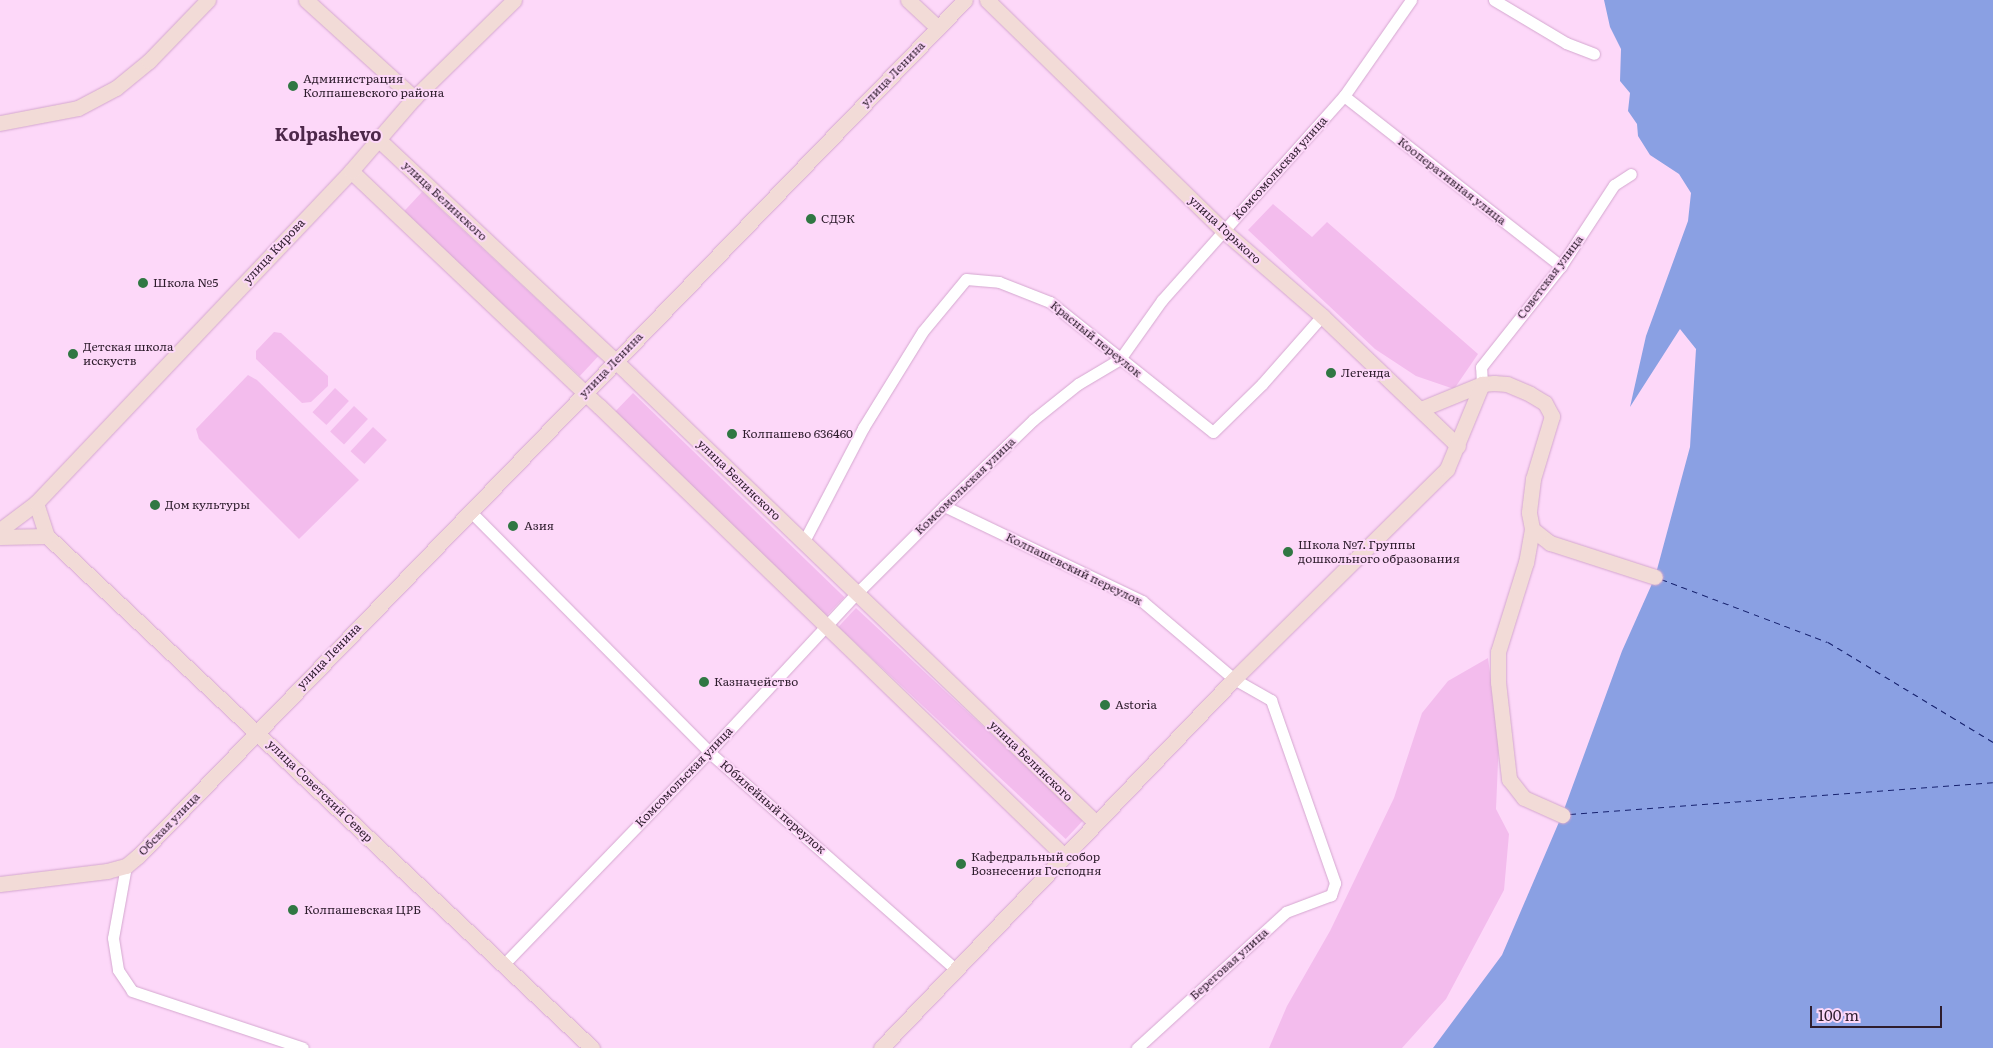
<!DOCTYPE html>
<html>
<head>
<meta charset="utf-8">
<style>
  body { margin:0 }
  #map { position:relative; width:1993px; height:1048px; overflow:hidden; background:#fdd8f9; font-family:Literata,serif }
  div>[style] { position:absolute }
  .green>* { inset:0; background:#f3bced; transform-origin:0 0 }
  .water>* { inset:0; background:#8aa0e3 }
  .ferry>* { height:1px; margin-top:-0.5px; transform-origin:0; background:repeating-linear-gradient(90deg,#16216e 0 6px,transparent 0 11px) }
  .roads { filter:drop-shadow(0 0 1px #d4a7cf) drop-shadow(0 0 1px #d4a7cf) }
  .street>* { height:11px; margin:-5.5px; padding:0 5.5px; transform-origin:5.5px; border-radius:5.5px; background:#fff }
  .secondary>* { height:15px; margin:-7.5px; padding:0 7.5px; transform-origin:7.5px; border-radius:7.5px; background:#f2dbd7 }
  .dots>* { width:14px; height:14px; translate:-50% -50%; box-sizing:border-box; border:2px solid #fdd8f9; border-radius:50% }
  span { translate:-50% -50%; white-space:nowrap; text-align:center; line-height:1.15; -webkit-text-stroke:4px #fdd8f9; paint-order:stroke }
  .street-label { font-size:12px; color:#2e1d2d }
  .poi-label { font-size:12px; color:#2e1d2d }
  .left { translate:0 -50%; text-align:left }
  .district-label { font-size:18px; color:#4d284a; font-weight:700 }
  .scale { position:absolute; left:1810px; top:1006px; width:132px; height:22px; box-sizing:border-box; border:2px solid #2e1d2d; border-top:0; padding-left:6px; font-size:15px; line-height:18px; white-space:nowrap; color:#2e1d2d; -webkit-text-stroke:4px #fdd8f9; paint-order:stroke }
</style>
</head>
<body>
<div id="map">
  <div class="green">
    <div style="left:422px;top:192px;width:241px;height:27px;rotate:43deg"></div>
    <div style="clip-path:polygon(1273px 204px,1312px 237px,1327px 222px,1478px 354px,1454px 389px,1416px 376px,1375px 349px,1248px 230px)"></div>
    <div style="clip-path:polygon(274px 332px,281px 333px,328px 376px,328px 386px,311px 402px,302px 403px,256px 359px,256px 351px)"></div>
    <div style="clip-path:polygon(248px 375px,257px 380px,359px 480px,299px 539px,199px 439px,196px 429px)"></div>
    <div style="left:335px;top:388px;width:19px;height:33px;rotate:43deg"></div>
    <div style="left:633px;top:393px;width:294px;height:28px;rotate:44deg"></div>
    <div style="left:354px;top:406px;width:19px;height:35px;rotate:43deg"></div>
    <div style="left:373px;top:427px;width:19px;height:33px;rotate:43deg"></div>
    <div style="left:856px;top:608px;width:311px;height:26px;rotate:43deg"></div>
    <div style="clip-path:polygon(1488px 658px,1499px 739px,1496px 809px,1509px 834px,1504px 890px,1446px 999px,1402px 1048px,1269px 1048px,1287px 1006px,1330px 931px,1394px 798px,1422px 713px,1448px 681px)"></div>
  </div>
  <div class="water">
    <div style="clip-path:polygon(1604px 0,1993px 0,1993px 1048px,1433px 1048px,1502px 955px,1562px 815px,1622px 651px,1655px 577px,1690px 447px,1696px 349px,1680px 329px,1630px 407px,1646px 336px,1688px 221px,1691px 193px,1679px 174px,1650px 155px,1638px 136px,1637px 124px,1628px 111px,1630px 93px,1620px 81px,1621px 49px,1610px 27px)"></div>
  </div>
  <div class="ferry">
    <div style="left:1661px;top:579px;width:178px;rotate:20.7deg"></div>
    <div style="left:1828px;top:642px;width:193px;rotate:31.2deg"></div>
    <div style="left:1570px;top:814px;width:424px;rotate:-4.3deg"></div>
  </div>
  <div class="roads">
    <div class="street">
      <div style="left:1494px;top:0;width:84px;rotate:30.8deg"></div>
      <div style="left:1566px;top:43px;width:30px;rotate:21deg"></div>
      <div style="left:1344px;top:96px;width:276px;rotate:38.1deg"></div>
      <div style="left:1482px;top:384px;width:17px;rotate:-93deg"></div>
      <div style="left:1481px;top:367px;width:129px;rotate:-51.6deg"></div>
      <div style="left:1561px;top:266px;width:97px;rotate:-56.8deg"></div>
      <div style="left:1614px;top:185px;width:20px;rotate:-33deg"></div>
      <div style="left:944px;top:506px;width:220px;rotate:25.6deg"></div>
      <div style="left:1142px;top:601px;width:121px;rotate:40.3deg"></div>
      <div style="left:1234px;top:679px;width:43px;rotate:29.6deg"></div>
      <div style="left:1271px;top:700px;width:194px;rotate:70.7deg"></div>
      <div style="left:1335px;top:883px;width:13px;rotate:108deg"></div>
      <div style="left:1331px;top:895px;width:48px;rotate:159.3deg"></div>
      <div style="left:1286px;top:912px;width:202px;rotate:137.6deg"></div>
      <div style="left:470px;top:511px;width:339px;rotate:45.2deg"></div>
      <div style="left:709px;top:752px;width:328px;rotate:41.4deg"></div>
      <div style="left:803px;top:543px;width:130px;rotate:-62.4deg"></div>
      <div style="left:863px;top:428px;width:114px;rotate:-58.3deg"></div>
      <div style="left:923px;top:331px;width:67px;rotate:-50.4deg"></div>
      <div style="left:966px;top:279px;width:33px;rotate:5deg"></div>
      <div style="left:999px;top:282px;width:55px;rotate:21.4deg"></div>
      <div style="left:1050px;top:302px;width:208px;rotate:38.6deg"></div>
      <div style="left:1213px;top:432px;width:69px;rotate:-44.4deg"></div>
      <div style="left:1262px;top:384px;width:91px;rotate:-48.6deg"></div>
      <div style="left:126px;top:866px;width:73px;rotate:100.2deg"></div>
      <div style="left:113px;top:938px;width:32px;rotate:81deg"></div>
      <div style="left:118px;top:970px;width:25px;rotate:56deg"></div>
      <div style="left:132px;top:991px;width:180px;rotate:18.4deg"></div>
      <div style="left:505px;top:963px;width:293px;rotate:-46deg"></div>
      <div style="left:709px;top:752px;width:216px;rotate:-47.1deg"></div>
      <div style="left:856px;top:594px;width:124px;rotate:-45deg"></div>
      <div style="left:944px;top:506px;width:124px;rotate:-44deg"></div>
      <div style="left:1033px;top:420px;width:58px;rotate:-38.7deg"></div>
      <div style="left:1078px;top:384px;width:49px;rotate:-30.8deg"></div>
      <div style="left:1120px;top:359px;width:72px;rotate:-54.6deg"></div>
      <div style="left:1162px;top:300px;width:273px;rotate:-48.3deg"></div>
      <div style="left:1344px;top:96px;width:117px;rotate:-55.1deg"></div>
    </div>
    <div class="secondary">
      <div style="left:306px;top:0;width:146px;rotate:42.2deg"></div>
      <div style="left:908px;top:0;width:41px;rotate:43deg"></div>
      <div style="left:987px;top:0;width:331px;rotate:44.3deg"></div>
      <div style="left:1224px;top:231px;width:130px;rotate:40.9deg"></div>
      <div style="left:1322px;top:316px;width:188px;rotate:43.7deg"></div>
      <div style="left:0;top:123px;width:79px;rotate:-10.9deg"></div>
      <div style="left:78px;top:108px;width:43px;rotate:-27.8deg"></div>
      <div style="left:116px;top:88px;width:43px;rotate:-39.3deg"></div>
      <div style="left:149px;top:61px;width:85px;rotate:-46deg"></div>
      <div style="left:379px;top:140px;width:344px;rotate:43.1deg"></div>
      <div style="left:630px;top:375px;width:646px;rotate:43.87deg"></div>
      <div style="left:351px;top:171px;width:342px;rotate:43.5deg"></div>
      <div style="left:599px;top:406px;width:647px;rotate:44.06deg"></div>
      <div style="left:1421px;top:409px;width:66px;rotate:-22.3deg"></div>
      <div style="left:1482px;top:384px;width:12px;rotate:-5deg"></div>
      <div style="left:1494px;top:383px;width:13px;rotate:4deg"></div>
      <div style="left:1507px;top:384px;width:25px;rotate:23deg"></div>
      <div style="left:1530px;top:394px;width:17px;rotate:31deg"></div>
      <div style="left:1545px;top:403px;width:15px;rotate:62deg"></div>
      <div style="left:1552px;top:416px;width:66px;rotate:106.8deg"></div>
      <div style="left:1533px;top:479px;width:34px;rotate:97deg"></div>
      <div style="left:1529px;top:513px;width:16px;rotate:79deg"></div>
      <div style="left:1532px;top:529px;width:34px;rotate:100deg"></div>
      <div style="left:1526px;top:562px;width:94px;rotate:107.3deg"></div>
      <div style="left:1498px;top:652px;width:30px;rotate:90deg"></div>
      <div style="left:1498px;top:682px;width:98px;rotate:83.5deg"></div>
      <div style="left:1509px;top:779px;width:24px;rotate:52deg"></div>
      <div style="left:1524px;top:798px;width:42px;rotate:24.1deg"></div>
      <div style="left:36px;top:503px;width:35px;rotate:72deg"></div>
      <div style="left:47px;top:536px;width:748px;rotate:43.21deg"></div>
      <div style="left:1532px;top:529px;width:23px;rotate:38deg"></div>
      <div style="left:1550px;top:543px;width:110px;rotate:17.9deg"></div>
      <div style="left:0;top:530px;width:45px;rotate:-36.9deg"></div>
      <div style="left:36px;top:503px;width:458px;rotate:-46.5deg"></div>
      <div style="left:351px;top:171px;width:96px;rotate:-49.2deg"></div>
      <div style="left:414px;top:98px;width:140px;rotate:-44.4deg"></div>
      <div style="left:0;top:537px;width:47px;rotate:-1.2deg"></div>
      <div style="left:0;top:884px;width:108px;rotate:-6.9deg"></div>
      <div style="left:107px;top:871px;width:20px;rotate:-15deg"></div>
      <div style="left:126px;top:866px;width:16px;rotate:-40deg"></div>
      <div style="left:138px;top:856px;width:1190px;rotate:-45.99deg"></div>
      <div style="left:881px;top:1048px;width:511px;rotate:-46.27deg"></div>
      <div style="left:1234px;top:679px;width:299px;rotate:-44.6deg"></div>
      <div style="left:1447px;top:469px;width:92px;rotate:-67.6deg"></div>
    </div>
  </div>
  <div class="dots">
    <div style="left:293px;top:86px;background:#307743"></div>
    <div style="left:811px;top:219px;background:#307743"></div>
    <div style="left:143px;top:283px;background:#307743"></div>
    <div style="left:73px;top:354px;background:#307743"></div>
    <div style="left:1331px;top:373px;background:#307743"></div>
    <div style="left:732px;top:434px;background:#307743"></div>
    <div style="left:155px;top:505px;background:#307743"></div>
    <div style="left:513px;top:526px;background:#307743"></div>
    <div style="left:1288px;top:552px;background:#307743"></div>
    <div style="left:704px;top:682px;background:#307743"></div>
    <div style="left:1105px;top:705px;background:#307743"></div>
    <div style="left:961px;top:864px;background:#307743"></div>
    <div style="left:293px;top:910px;background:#307743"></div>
  </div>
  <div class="street-label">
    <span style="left:893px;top:74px;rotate:-46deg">улица Ленина</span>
    <span style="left:1280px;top:168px;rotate:-48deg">Комсомольская улица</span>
    <span style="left:1452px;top:181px;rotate:38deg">Кооперативная улица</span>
    <span style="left:445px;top:201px;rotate:43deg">улица Белинского</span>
    <span style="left:1225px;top:230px;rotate:43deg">улица Горького</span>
    <span style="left:274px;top:251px;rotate:-47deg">улица Кирова</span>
    <span style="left:1550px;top:277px;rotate:-53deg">Советская улица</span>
    <span style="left:1096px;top:339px;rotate:39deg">Красный переулок</span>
    <span style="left:611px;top:365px;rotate:-46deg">улица Ленина</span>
    <span style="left:739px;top:480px;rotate:44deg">улица Белинского</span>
    <span style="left:965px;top:486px;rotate:-44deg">Комсомольская улица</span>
    <span style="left:1074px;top:569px;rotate:26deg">Колпашевский переулок</span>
    <span style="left:329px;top:656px;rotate:-46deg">улица Ленина</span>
    <span style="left:1031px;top:761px;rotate:44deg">улица Белинского</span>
    <span style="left:684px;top:777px;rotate:-46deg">Комсомольская улица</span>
    <span style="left:320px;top:791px;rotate:44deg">улица Советский Север</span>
    <span style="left:773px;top:807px;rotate:41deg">Юбилейный переулок</span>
    <span style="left:169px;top:824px;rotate:-46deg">Обская улица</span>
    <span style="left:1229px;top:964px;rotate:-42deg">Береговая улица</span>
  </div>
  <div class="poi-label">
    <span class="left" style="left:303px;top:86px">Администрация<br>Колпашевского района</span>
    <span class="left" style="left:821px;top:219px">СДЭК</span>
    <span class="left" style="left:153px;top:283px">Школа №5</span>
    <span class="left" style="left:83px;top:354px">Детская школа<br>исскуств</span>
    <span class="left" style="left:1341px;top:373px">Легенда</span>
    <span class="left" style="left:742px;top:434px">Колпашево 636460</span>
    <span class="left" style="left:165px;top:505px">Дом культуры</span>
    <span class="left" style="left:524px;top:526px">Азия</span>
    <span class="left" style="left:1298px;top:552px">Школа №7. Группы<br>дошкольного образования</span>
    <span class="left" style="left:714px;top:682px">Казначейство</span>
    <span class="left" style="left:1115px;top:705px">Astoria</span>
    <span class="left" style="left:971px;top:864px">Кафедральный собор<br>Вознесения Господня</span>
    <span class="left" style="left:304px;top:910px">Колпашевская ЦРБ</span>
  </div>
  <div class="district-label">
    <span style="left:328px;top:134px">Kolpashevo</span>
  </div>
  <div class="scale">100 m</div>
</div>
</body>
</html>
